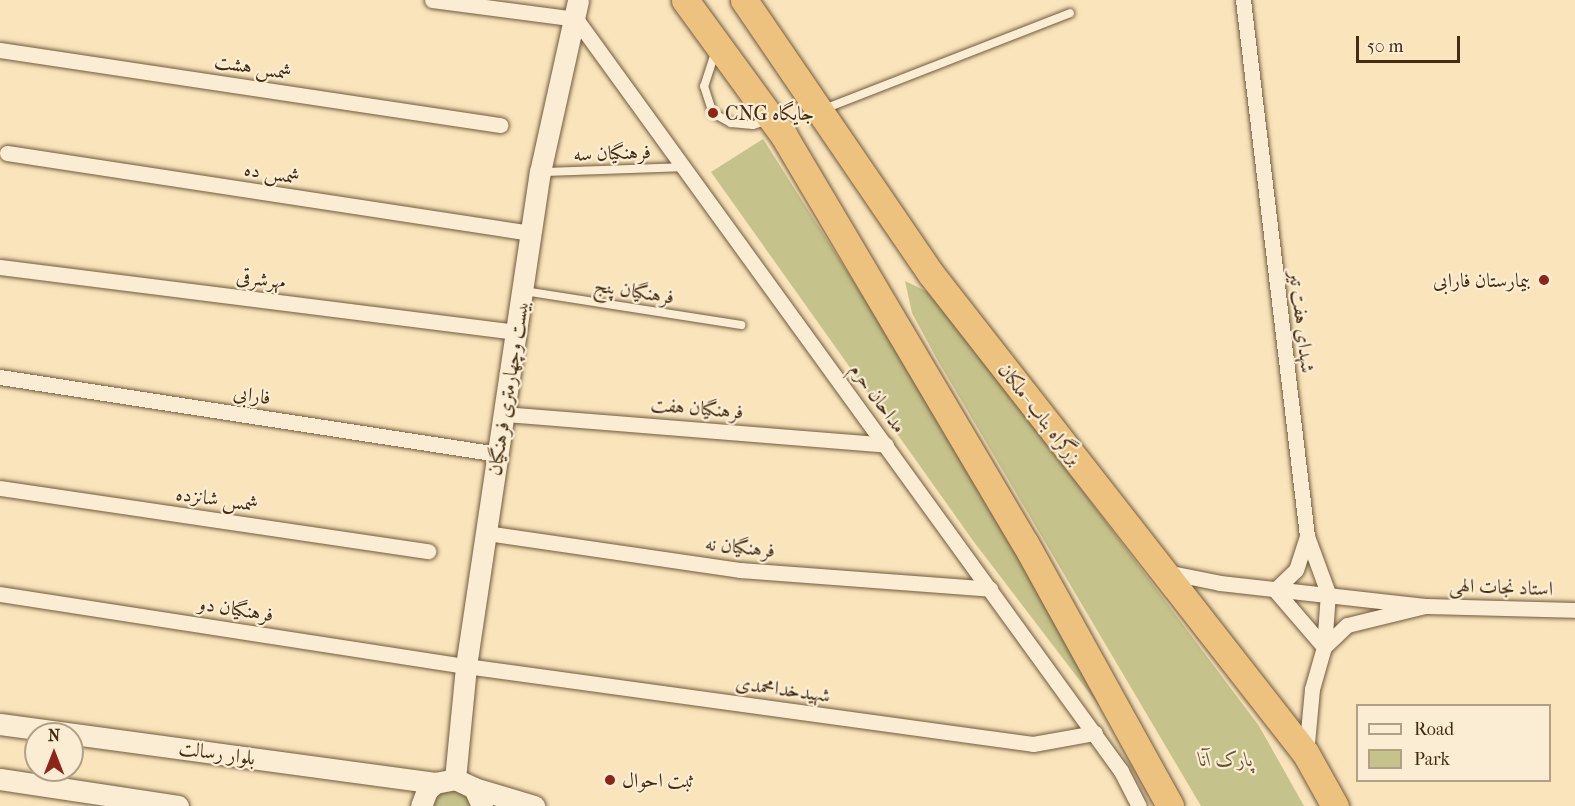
<!DOCTYPE html>
<html>
<head>
<meta charset="utf-8">
<style>
  body { margin:0 }
  #map { position:relative; width:1575px; height:806px; overflow:hidden; background:#f9e4bb; font-family:"IM FELL French Canon",Amiri,serif }
  div>[style] { position:absolute }
  .green>* { inset:0; background:#c5c28b }
  .roads { filter:drop-shadow(0 0 2px #715a3d) drop-shadow(0 0 2px #715a3d) }
  .lane>* { height:8px; margin:-4px; padding:0 4px; transform-origin:4px; border-radius:4px; background:#fbedd3 }
  .street>* { height:15px; margin:-7.5px; padding:0 7.5px; transform-origin:7.5px; border-radius:7.5px; background:#fbedd3 }
  .secondary>* { height:21px; margin:-10.5px; padding:0 10.5px; transform-origin:10.5px; border-radius:10.5px; background:#fbedd3 }
  .highway>* { height:27px; margin:-13.5px; padding:0 13.5px; transform-origin:13.5px; border-radius:13.5px; background:#ecc27e }
  .dots>* { width:16px; height:16px; translate:-50% -50%; box-sizing:border-box; border:3px solid #fbedd3; border-radius:50% }
  span { translate:-50% -50%; white-space:nowrap; text-align:center; line-height:1.15; -webkit-text-stroke:4.5px #fbedd3; paint-order:stroke }
  .street-label { font-size:20px; color:#442c13 }
  .poi-label { font-size:20px; color:#442c13 }
  .left { translate:0 -50%; text-align:left }
  .right { translate:-100% -50%; text-align:right }
  .park-label { font-size:20px; color:#645231; font-style:italic }
  .legend { position:absolute; left:1356px; top:704px; width:195px; height:78px; box-sizing:border-box; background:#fbedd3; border:2px solid #b2a086; margin:0; padding:8px 10px; list-style:none; font-size:18px; color:#442c13 }
  .legend li { display:flex; align-items:center; gap:12px; height:30px }
  .legend b { width:30px; border:2px solid #b2a086 }
  .north { position:absolute; left:24px; top:722px; width:60px; height:60px; box-sizing:border-box; background:#fbedd3; border:2px solid #b2a086; border-radius:50%; rotate:0deg; font-size:16px; font-weight:700; line-height:24px; text-align:center; color:#442c13 }
  .north::after { content:''; display:block; margin:auto; width:21px; height:27px; background:#8f2418; clip-path:polygon(50% 0,100% 100%,50% 72%,0 100%) }
  .scale { position:absolute; left:1356px; top:36px; width:104px; height:27px; box-sizing:border-box; border:3px solid #442c13; border-top:0; padding-left:8px; font-size:18px; line-height:21px; white-space:nowrap; color:#442c13; -webkit-text-stroke:4px #fbedd3; paint-order:stroke }
</style>
</head>
<body>
<div id="map">
  <div class="green">
    <div style="clip-path:polygon(763px 139px,923px 391px,1126px 741px,974px 542px,711px 172px)"></div>
    <div style="clip-path:polygon(905px 281px,930px 293px,1076px 482px,1259px 726px,1304px 806px,1201px 806px,938px 361px,912px 313px)"></div>
    <div style="clip-path:polygon(442px 788px,464px 789px,474px 806px,429px 806px)"></div>
  </div>
  <div class="roads">
    <div class="lane">
      <div style="left:715px;top:53px;width:35px;rotate:108deg"></div>
      <div style="left:704px;top:86px;width:28px;rotate:72deg"></div>
      <div style="left:713px;top:113px;width:21px;rotate:29deg"></div>
      <div style="left:731px;top:123px;width:22px;rotate:5deg"></div>
      <div style="left:753px;top:125px;width:14px;rotate:-17deg"></div>
      <div style="left:824px;top:109px;width:264px;rotate:-21.3deg"></div>
      <div style="left:542px;top:172px;width:141px;rotate:-2deg"></div>
      <div style="left:524px;top:291px;width:220px;rotate:8.9deg"></div>
    </div>
    <div class="street">
      <div style="left:432px;top:0;width:145px;rotate:7.5deg"></div>
      <div style="left:576px;top:19px;width:929px;rotate:54.07deg"></div>
      <div style="left:1121px;top:771px;width:39px;rotate:63deg"></div>
      <div style="left:1243px;top:0;width:540px;rotate:83.19deg"></div>
      <div style="left:1307px;top:536px;width:61px;rotate:69.8deg"></div>
      <div style="left:1328px;top:593px;width:54px;rotate:94.2deg"></div>
      <div style="left:0;top:50px;width:506px;rotate:8.53deg"></div>
      <div style="left:7px;top:153px;width:530px;rotate:8.68deg"></div>
      <div style="left:0;top:267px;width:520px;rotate:7.18deg"></div>
      <div style="left:0;top:377px;width:504px;rotate:8.79deg"></div>
      <div style="left:504px;top:414px;width:383px;rotate:4.6deg"></div>
      <div style="left:0;top:488px;width:433px;rotate:8.4deg"></div>
      <div style="left:486px;top:533px;width:257px;rotate:8.3deg"></div>
      <div style="left:740px;top:570px;width:251px;rotate:4.3deg"></div>
      <div style="left:1166px;top:572px;width:55px;rotate:11.5deg"></div>
      <div style="left:1220px;top:583px;width:206px;rotate:6.4deg"></div>
      <div style="left:1425px;top:606px;width:80px;rotate:166.3deg"></div>
      <div style="left:1347px;top:625px;width:32px;rotate:136deg"></div>
      <div style="left:1324px;top:647px;width:44px;rotate:105.9deg"></div>
      <div style="left:1312px;top:689px;width:65px;rotate:95.3deg"></div>
      <div style="left:1275px;top:590px;width:75px;rotate:49.3deg"></div>
      <div style="left:1275px;top:590px;width:29px;rotate:-44deg"></div>
      <div style="left:1296px;top:570px;width:36px;rotate:-72deg"></div>
      <div style="left:0;top:594px;width:472px;rotate:8.8deg"></div>
      <div style="left:466px;top:666px;width:572px;rotate:7.83deg"></div>
      <div style="left:1033px;top:744px;width:63px;rotate:-10.1deg"></div>
      <div style="left:1425px;top:606px;width:150px;rotate:1.5deg"></div>
    </div>
    <div class="secondary">
      <div style="left:0;top:724px;width:439px;rotate:7.7deg"></div>
      <div style="left:0;top:779px;width:180px;rotate:8.6deg"></div>
      <div style="left:455px;top:779px;width:114px;rotate:-84.4deg"></div>
      <div style="left:466px;top:666px;width:500px;rotate:-81.5deg"></div>
      <div style="left:540px;top:172px;width:176px;rotate:-77.5deg"></div>
      <div style="left:474px;top:788px;width:63px;rotate:16.7deg"></div>
      <div style="left:421px;top:806px;width:17px;rotate:-69deg"></div>
      <div style="left:427px;top:790px;width:11px;rotate:-41deg"></div>
      <div style="left:435px;top:783px;width:20px;rotate:-11deg"></div>
      <div style="left:455px;top:779px;width:21px;rotate:25deg"></div>
      <div style="left:474px;top:788px;width:20px;rotate:66deg"></div>
    </div>
    <div class="highway">
      <div style="left:685px;top:0;width:168px;rotate:53.9deg"></div>
      <div style="left:784px;top:136px;width:473px;rotate:59.4deg"></div>
      <div style="left:1025px;top:543px;width:300px;rotate:61.1deg"></div>
      <div style="left:744px;top:0;width:332px;rotate:55.7deg"></div>
      <div style="left:931px;top:274px;width:609px;rotate:52deg"></div>
      <div style="left:1306px;top:754px;width:60px;rotate:60.9deg"></div>
    </div>
  </div>
  <div class="dots">
    <div style="left:713px;top:113px;background:#8f2418"></div>
    <div style="left:1544px;top:280px;background:#8f2418"></div>
    <div style="left:610px;top:780px;background:#8f2418"></div>
  </div>
  <div class="street-label">
    <span style="left:253px;top:67px;rotate:9deg">شمس هشت</span>
    <span style="left:612px;top:153px;rotate:-2deg">فرهنگیان سه</span>
    <span style="left:272px;top:173px;rotate:9deg">شمس ده</span>
    <span style="left:261px;top:279px;rotate:7deg">مهرشرقی</span>
    <span style="left:634px;top:291px;rotate:9deg">فرهنگیان پنج</span>
    <span style="left:1302px;top:322px;rotate:83deg">شهدای هفت تیر</span>
    <span style="left:508px;top:388px;rotate:-81deg">بیست وچهارمتری فرهنگیان</span>
    <span style="left:252px;top:395px;rotate:9deg">فارابی</span>
    <span style="left:878px;top:398px;rotate:54deg">مداحان حرم</span>
    <span style="left:697px;top:408px;rotate:5deg">فرهنگیان هفت</span>
    <span style="left:1040px;top:414px;rotate:52deg">بزرگراه بناب -ملکان</span>
    <span style="left:217px;top:499px;rotate:8deg">شمس شانزده</span>
    <span style="left:740px;top:547px;rotate:6deg">فرهنگیان نه</span>
    <span style="left:1501px;top:587px;rotate:2deg">استاد نجات الهی</span>
    <span style="left:236px;top:609px;rotate:9deg">فرهنگیان دو</span>
    <span style="left:783px;top:689px;rotate:8deg">شهیدخدامحمدی</span>
    <span style="left:217px;top:753px;rotate:8deg">بلوار رسالت</span>
  </div>
  <div class="poi-label">
    <span class="left" style="left:725px;top:113px">CNG جایگاه</span>
    <span class="right" style="left:1530px;top:280px">بیمارستان فارابی</span>
    <span class="left" style="left:622px;top:780px">ثبت احوال</span>
  </div>
  <div class="park-label">
    <span style="left:1226px;top:759px">پارک آنا</span>
  </div>
  <ul class="legend">
  <li><b style="height:8px;background:#fbedd3"></b>Road</li>
  <li><b style="height:16px;background:#c5c28b"></b>Park</li>
  </ul>
  <div class="north">N</div>
  <div class="scale">50 m</div>
</div>
</body>
</html>
